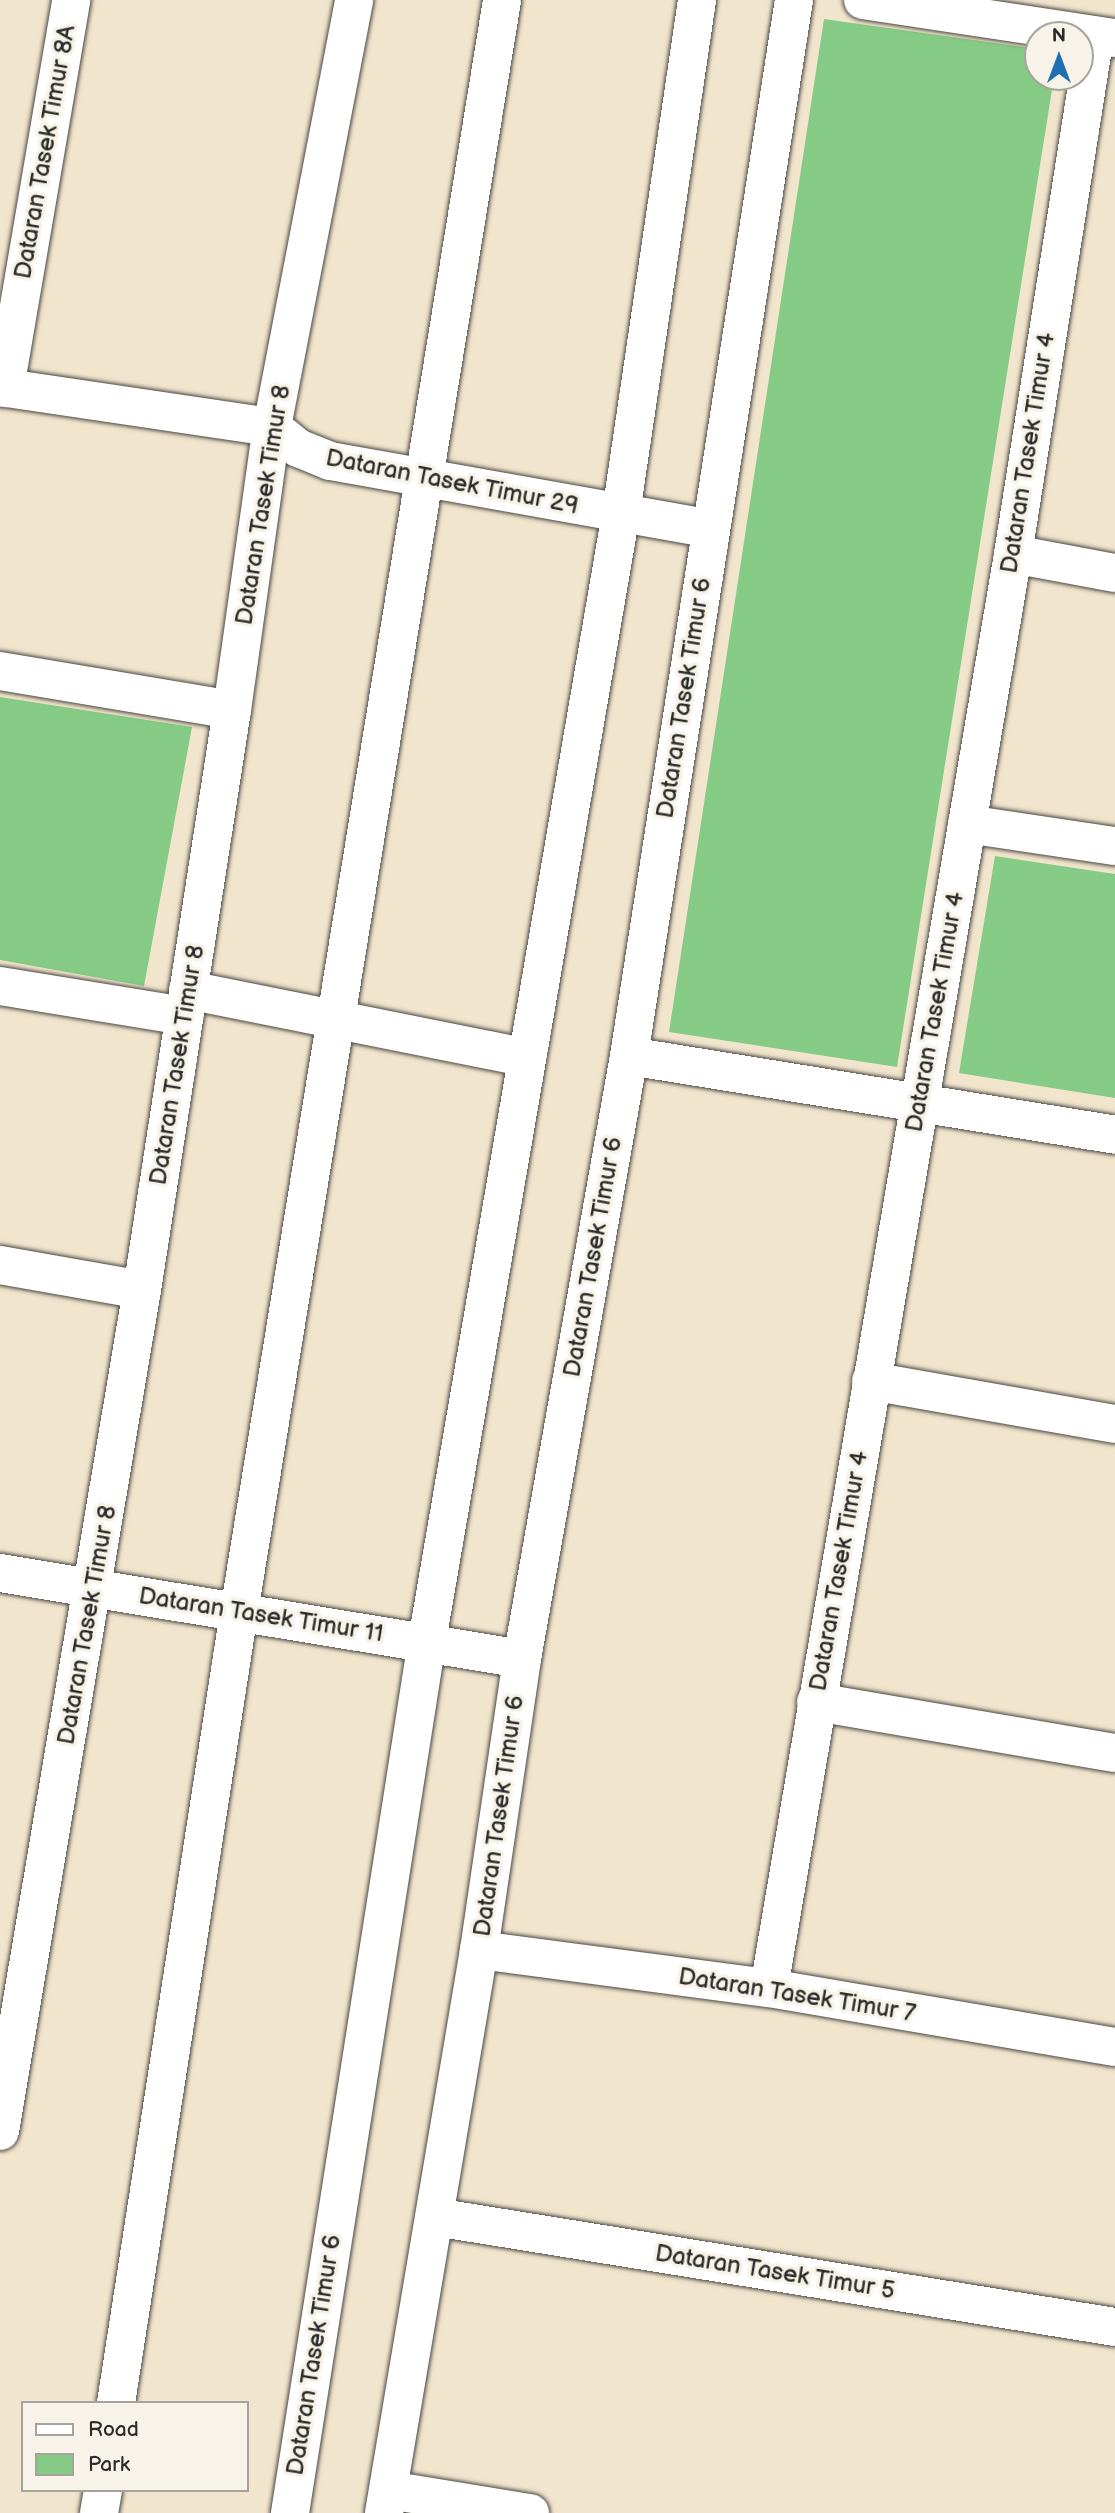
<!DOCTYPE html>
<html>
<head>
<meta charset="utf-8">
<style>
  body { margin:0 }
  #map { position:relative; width:1115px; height:2513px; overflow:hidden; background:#f2e5cd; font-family:"Balsamiq Sans",sans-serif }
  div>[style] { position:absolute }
  .green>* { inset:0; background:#85cb85 }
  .roads { filter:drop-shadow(0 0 2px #494743) drop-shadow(0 0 2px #494743) }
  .minor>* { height:38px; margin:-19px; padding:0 19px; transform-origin:19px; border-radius:19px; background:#fff }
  span { translate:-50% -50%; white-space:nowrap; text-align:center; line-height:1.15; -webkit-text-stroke:7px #f7f3e8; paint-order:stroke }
  .street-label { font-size:24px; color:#2b2b2b }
  .legend { position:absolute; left:21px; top:2401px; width:228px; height:91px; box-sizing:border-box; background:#f7f3e8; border:2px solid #a5a39c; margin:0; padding:9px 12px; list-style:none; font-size:21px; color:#2b2b2b }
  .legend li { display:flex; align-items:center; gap:14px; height:35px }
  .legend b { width:35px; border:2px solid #a5a39c }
  .north { position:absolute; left:1024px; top:21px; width:70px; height:70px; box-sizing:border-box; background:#f7f3e8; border:2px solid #a5a39c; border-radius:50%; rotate:0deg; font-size:19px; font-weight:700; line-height:28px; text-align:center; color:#2b2b2b }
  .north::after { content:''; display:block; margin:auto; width:24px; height:32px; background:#1f6fb2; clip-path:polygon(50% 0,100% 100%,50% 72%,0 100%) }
</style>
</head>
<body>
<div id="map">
  <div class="green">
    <div style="clip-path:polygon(824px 19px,1038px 49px,1038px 77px,1054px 77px,897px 1067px,669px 1032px)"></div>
    <div style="clip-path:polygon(0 697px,192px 727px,144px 986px,0 960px)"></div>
    <div style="clip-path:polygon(995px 856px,1115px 874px,1115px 1098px,959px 1073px)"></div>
  </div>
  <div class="roads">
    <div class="minor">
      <div style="left:863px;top:0;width:255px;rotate:8.6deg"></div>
      <div style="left:0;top:387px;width:275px;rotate:8.4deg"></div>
      <div style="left:272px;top:427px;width:33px;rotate:39deg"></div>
      <div style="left:298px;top:448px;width:35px;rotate:22deg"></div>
      <div style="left:330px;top:461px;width:386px;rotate:10.1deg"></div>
      <div style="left:5px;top:388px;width:394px;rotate:-80.3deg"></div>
      <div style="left:1013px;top:554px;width:104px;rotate:10.6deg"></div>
      <div style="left:0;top:671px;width:235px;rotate:9.5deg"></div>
      <div style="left:967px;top:824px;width:150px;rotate:8.5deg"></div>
      <div style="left:0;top:986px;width:187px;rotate:9.2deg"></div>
      <div style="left:188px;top:990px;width:346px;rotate:11.3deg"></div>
      <div style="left:629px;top:1056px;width:492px;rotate:9.2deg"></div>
      <div style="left:0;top:1265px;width:144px;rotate:10deg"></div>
      <div style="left:871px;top:1381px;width:248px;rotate:10deg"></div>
      <div style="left:0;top:1573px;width:529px;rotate:9.36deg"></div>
      <div style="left:816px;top:1702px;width:303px;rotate:9.7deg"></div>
      <div style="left:479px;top:1950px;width:292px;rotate:7.5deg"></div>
      <div style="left:769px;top:1988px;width:351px;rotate:9.7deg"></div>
      <div style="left:769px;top:1988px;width:1455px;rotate:-80.34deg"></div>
      <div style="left:1013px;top:554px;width:525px;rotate:-81.02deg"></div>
      <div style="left:0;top:2131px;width:853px;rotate:-80.42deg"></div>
      <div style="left:142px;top:1290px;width:587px;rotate:-81.18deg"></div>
      <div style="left:232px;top:710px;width:286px;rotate:-82deg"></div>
      <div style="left:272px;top:427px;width:435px;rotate:-79.1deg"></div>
      <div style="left:435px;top:2217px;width:689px;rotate:9.19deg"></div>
      <div style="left:116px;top:2403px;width:801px;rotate:-81.16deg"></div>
      <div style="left:239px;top:1612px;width:1633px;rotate:-80.73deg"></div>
      <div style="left:389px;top:2490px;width:143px;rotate:9.3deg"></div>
      <div style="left:99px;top:2513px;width:23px;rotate:-80deg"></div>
      <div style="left:290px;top:2513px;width:883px;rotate:-81.07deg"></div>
      <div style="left:427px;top:1641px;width:1145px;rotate:-80.24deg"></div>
      <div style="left:621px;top:513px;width:519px;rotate:-81.57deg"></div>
      <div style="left:384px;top:2513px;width:571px;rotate:-80.42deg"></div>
      <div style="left:479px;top:1950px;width:294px;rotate:-81.6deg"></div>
      <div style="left:522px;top:1659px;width:612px;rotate:-79.94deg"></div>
      <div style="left:629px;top:1056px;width:1069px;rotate:-81.12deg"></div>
    </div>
  </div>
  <div class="street-label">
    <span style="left:45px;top:152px;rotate:-80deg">Dataran Tasek Timur 8A</span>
    <span style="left:1028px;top:453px;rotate:-81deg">Dataran Tasek Timur 4</span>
    <span style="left:452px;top:482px;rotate:11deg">Dataran Tasek Timur 29</span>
    <span style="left:263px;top:505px;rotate:-81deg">Dataran Tasek Timur 8</span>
    <span style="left:684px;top:698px;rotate:-81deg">Dataran Tasek Timur 6</span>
    <span style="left:935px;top:1012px;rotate:-80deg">Dataran Tasek Timur 4</span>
    <span style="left:177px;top:1065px;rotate:-81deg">Dataran Tasek Timur 8</span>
    <span style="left:593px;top:1257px;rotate:-80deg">Dataran Tasek Timur 6</span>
    <span style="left:839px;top:1571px;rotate:-80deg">Dataran Tasek Timur 4</span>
    <span style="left:261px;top:1615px;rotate:9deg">Dataran Tasek Timur 11</span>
    <span style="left:87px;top:1625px;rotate:-80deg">Dataran Tasek Timur 8</span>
    <span style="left:499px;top:1816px;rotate:-82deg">Dataran Tasek Timur 6</span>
    <span style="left:797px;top:1995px;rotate:9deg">Dataran Tasek Timur 7</span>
    <span style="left:775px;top:2272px;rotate:9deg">Dataran Tasek Timur 5</span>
    <span style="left:314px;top:2355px;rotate:-81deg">Dataran Tasek Timur 6</span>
  </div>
  <ul class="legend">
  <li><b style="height:9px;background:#fff"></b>Road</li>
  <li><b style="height:19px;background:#85cb85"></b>Park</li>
  </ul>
  <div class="north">N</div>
</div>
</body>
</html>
